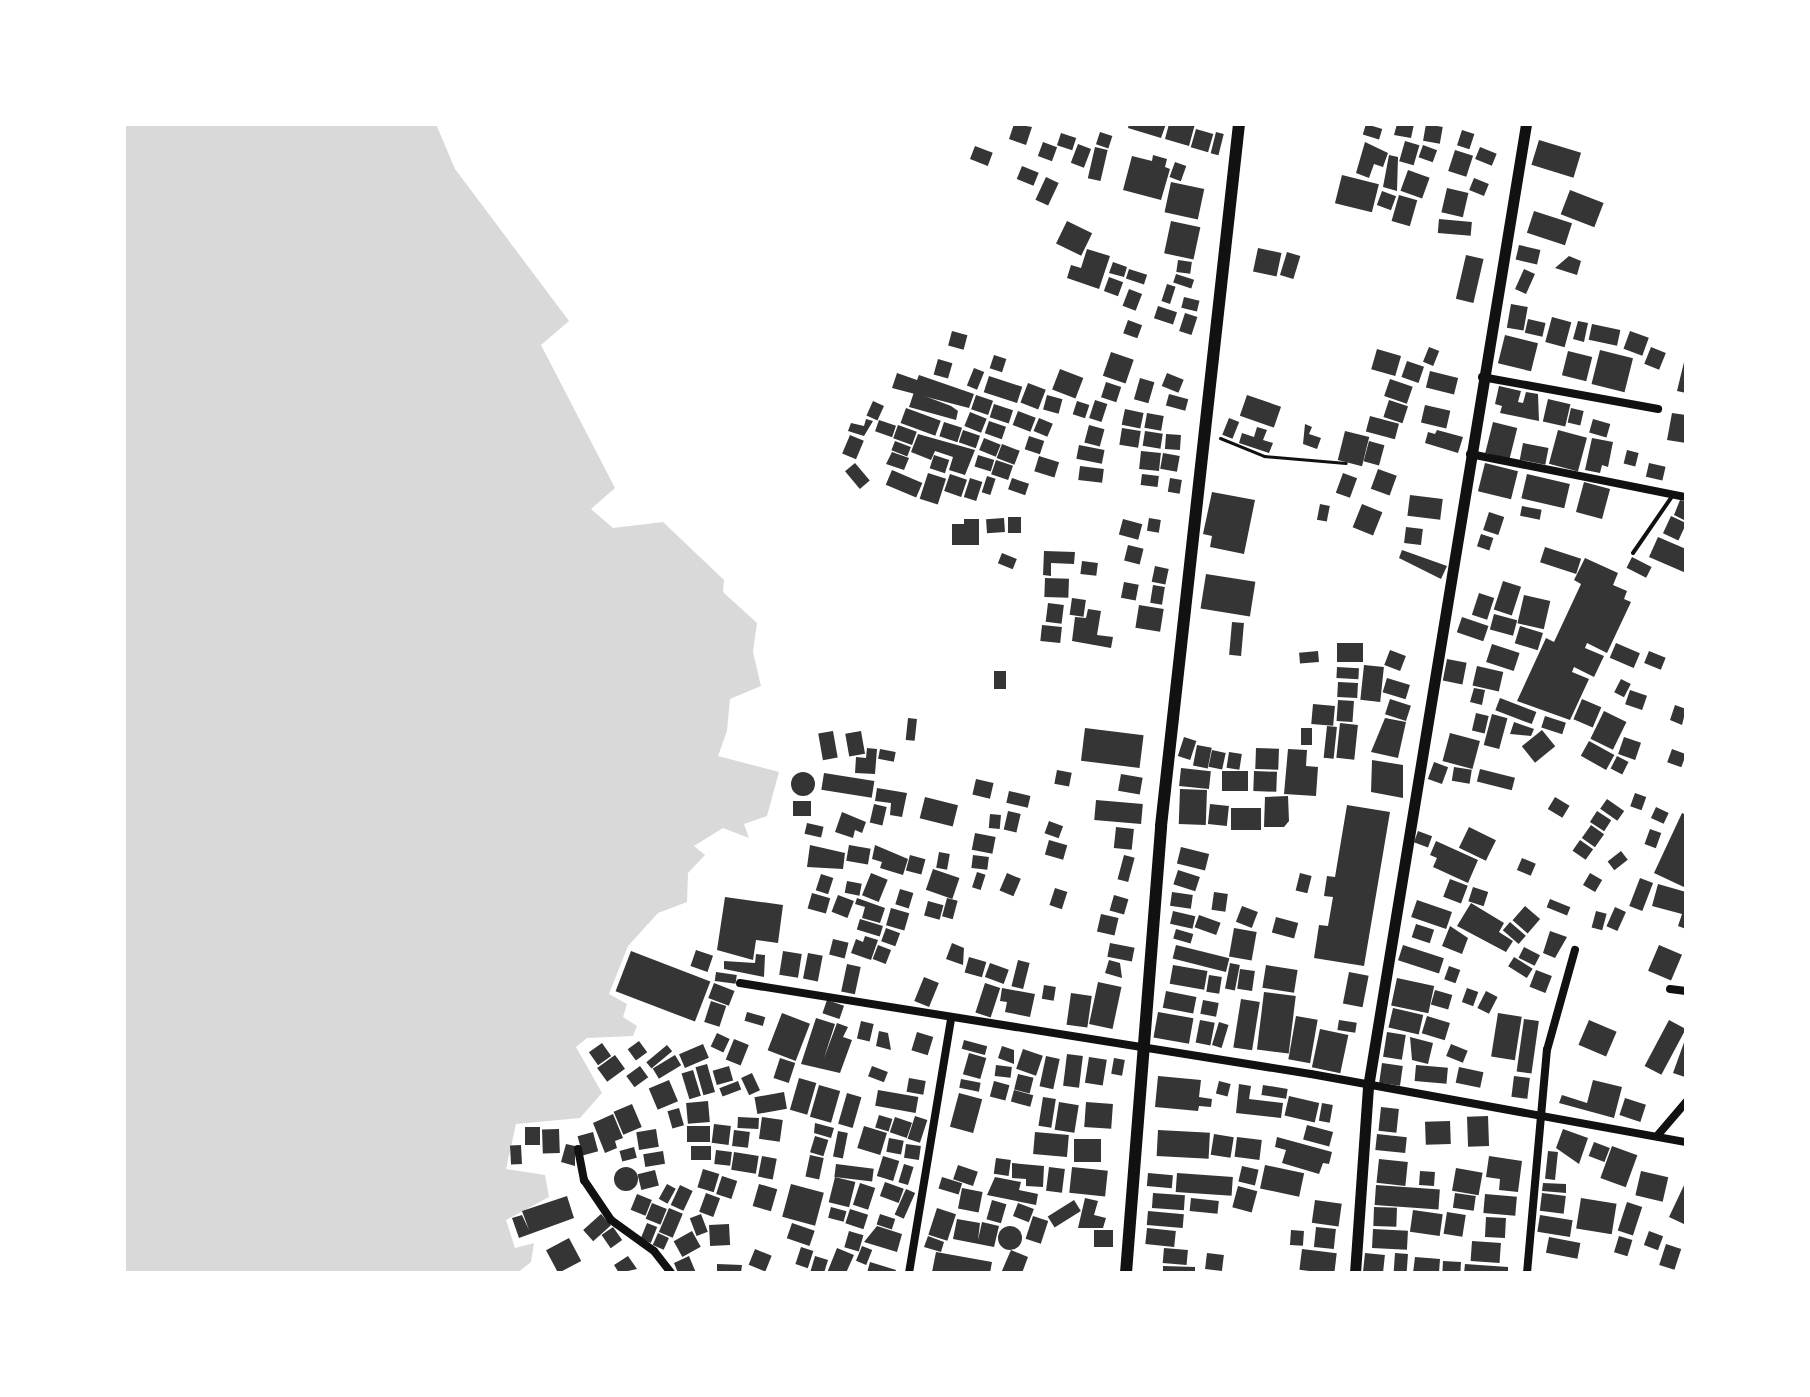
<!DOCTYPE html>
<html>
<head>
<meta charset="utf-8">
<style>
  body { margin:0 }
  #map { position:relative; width:1810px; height:1397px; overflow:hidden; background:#fff; font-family:Arial,sans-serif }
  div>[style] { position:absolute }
  .water>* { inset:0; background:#d9d9d9 }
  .building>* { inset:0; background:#353535; transform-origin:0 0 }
  .round { border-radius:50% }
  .path>* { height:3px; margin:-1.5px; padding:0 1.5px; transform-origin:1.5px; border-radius:1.5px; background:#111 }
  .service>* { height:4px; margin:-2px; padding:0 2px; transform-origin:2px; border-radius:2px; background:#111 }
  .minor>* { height:8px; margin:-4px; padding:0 4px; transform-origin:4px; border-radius:4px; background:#111 }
  .tertiary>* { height:11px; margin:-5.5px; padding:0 5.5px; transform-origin:5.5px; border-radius:5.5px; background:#111 }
  .secondary>* { height:12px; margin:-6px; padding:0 6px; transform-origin:6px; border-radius:6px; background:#111 }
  span { translate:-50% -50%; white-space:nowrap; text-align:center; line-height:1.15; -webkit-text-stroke:6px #fff; paint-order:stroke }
  .frame { position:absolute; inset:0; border:126px solid #fff; pointer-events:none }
</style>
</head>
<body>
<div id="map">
  <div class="water">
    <div style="clip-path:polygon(124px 124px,436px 124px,455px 169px,569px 321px,541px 345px,615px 488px,591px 509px,613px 528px,663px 522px,724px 580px,723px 592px,757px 623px,753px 652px,761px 686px,730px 699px,727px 731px,718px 756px,779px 772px,767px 816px,744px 824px,749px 838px,723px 828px,694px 846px,705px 855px,688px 873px,687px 902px,658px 913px,628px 946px,609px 994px,627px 1004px,623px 1017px,637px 1026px,633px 1036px,587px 1038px,576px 1047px,602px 1093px,580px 1118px,516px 1124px,506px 1169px,545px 1175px,549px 1197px,506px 1220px,515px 1248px,534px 1243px,531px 1262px,517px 1273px,124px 1273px)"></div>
  </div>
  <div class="building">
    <div style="clip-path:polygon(1014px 124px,1032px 127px,1026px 145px,1009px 139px)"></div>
    <div style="clip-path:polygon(1129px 124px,1166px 124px,1161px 138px,1128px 128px)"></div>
    <div style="clip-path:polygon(1169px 124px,1195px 124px,1189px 146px,1165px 139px)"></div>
    <div style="left:1366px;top:124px;width:17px;height:11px;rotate:17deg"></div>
    <div style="clip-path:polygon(1397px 124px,1414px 124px,1411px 138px,1394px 135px)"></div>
    <div style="left:1426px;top:124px;width:17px;height:17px;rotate:10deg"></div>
    <div style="left:1196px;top:129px;width:18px;height:19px;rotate:16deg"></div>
    <div style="left:1462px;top:130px;width:13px;height:16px;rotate:18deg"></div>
    <div style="left:1100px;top:132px;width:13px;height:13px;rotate:18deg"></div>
    <div style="left:1216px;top:132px;width:8px;height:22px;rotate:14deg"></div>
    <div style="left:1061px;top:133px;width:16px;height:13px;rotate:18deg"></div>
    <div style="left:1539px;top:140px;width:44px;height:26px;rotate:17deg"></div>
    <div style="left:1405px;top:141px;width:15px;height:21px;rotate:16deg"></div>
    <div style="left:1043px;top:142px;width:15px;height:15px;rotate:20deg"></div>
    <div style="clip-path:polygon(1365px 142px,1388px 153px,1383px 167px,1374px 164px,1369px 178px,1356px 173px)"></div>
    <div style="left:1078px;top:144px;width:14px;height:20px;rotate:21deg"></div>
    <div style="left:1423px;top:145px;width:15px;height:13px;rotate:20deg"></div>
    <div style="left:975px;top:146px;width:19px;height:14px;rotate:21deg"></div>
    <div style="left:1095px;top:147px;width:13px;height:32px;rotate:13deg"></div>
    <div style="left:1480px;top:147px;width:18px;height:13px;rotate:22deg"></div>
    <div style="left:1455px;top:150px;width:19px;height:22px;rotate:18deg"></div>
    <div style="clip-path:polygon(1153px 155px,1167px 159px,1165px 167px,1170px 169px,1161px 200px,1123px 190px,1132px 156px,1152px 161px)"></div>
    <div style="clip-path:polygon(1389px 155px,1398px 157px,1397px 191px,1383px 187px)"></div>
    <div style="left:1175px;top:162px;width:12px;height:16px;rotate:20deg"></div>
    <div style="left:1022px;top:166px;width:18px;height:14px;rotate:22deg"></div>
    <div style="left:1408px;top:170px;width:23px;height:22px;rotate:20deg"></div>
    <div style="left:1342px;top:175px;width:38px;height:29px;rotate:14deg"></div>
    <div style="left:1046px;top:177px;width:14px;height:25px;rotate:25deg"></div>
    <div style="left:1474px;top:178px;width:16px;height:13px;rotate:22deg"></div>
    <div style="left:1171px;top:182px;width:34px;height:31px;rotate:12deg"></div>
    <div style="left:1447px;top:188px;width:22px;height:25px;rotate:13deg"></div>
    <div style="left:1570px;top:190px;width:36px;height:26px;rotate:21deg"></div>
    <div style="left:1382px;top:191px;width:15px;height:15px;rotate:20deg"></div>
    <div style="left:1399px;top:195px;width:19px;height:27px;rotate:16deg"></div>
    <div style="left:1534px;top:211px;width:40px;height:23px;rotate:18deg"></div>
    <div style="left:1439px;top:219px;width:33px;height:14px;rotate:5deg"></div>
    <div style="left:1067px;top:221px;width:28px;height:25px;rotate:26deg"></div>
    <div style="left:1171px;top:221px;width:30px;height:33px;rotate:12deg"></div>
    <div style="left:1519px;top:245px;width:22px;height:15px;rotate:13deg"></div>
    <div style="left:1258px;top:248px;width:24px;height:24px;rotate:12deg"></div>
    <div style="clip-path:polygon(1087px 249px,1110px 256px,1099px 289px,1067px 278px,1071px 265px,1081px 268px)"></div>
    <div style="left:1287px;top:252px;width:14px;height:24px;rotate:17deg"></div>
    <div style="left:1466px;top:255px;width:18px;height:45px;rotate:13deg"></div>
    <div style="clip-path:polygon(1569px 256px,1581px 261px,1577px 275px,1555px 268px)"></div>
    <div style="left:1178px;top:260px;width:14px;height:12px;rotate:8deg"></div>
    <div style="clip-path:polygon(1113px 262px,1127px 267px,1124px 277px,1109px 273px)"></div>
    <div style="left:1129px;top:269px;width:19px;height:10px;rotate:18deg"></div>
    <div style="left:1524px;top:269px;width:12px;height:22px;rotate:24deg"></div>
    <div style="left:1176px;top:274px;width:19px;height:9px;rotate:18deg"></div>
    <div style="left:1109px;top:277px;width:15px;height:15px;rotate:20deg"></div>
    <div style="left:1167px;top:284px;width:9px;height:18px;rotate:18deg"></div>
    <div style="left:1129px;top:289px;width:14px;height:18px;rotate:21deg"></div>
    <div style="left:1184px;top:297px;width:16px;height:11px;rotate:14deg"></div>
    <div style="left:1511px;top:304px;width:17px;height:24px;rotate:10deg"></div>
    <div style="left:1158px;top:306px;width:20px;height:13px;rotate:18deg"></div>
    <div style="left:1185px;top:313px;width:13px;height:19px;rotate:18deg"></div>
    <div style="left:1552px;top:317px;width:20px;height:26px;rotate:15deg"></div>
    <div style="left:1528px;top:319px;width:18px;height:14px;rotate:13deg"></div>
    <div style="left:1128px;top:320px;width:15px;height:14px;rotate:20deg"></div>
    <div style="clip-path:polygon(1578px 321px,1588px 323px,1584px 342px,1573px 339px)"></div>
    <div style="left:1592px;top:324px;width:29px;height:16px;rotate:12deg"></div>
    <div style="left:952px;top:331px;width:16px;height:15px;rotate:15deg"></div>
    <div style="left:1630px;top:331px;width:20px;height:19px;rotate:20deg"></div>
    <div style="left:1505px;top:335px;width:34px;height:29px;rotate:14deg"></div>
    <div style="left:1429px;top:347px;width:11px;height:16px;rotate:22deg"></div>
    <div style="left:1651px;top:347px;width:16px;height:18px;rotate:22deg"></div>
    <div style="left:1377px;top:349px;width:25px;height:21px;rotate:16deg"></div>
    <div style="left:1600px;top:350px;width:34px;height:35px;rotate:14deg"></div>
    <div style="left:1568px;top:351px;width:25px;height:25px;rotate:14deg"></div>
    <div style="left:1111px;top:352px;width:24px;height:25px;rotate:19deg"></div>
    <div style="left:994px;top:355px;width:13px;height:14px;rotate:18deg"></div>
    <div style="clip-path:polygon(1685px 358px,1686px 358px,1686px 393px,1677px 391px)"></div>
    <div style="left:938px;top:359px;width:15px;height:16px;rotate:16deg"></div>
    <div style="left:1407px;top:361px;width:18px;height:17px;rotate:19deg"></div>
    <div style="left:974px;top:368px;width:11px;height:19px;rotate:22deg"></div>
    <div style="left:1060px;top:369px;width:25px;height:22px;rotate:21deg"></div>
    <div style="left:1430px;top:371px;width:29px;height:17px;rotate:14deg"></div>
    <div style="clip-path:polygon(897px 373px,917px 380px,919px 375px,974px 394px,969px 408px,892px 388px)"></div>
    <div style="left:1167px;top:373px;width:18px;height:14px;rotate:22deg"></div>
    <div style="left:989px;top:376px;width:35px;height:17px;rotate:18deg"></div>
    <div style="left:1140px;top:378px;width:15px;height:22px;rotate:16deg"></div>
    <div style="left:1390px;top:379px;width:24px;height:18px;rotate:19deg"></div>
    <div style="left:1106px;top:382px;width:16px;height:16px;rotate:18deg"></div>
    <div style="left:1028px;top:383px;width:19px;height:21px;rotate:21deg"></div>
    <div style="clip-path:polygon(1499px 386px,1521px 391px,1518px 402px,1523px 403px,1526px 392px,1538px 394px,1539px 421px,1500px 413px,1502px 406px,1495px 404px)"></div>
    <div style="clip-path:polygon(914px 392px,951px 406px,958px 411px,956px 420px,909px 407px)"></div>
    <div style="left:1169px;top:394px;width:20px;height:12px;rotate:15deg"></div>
    <div style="left:976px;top:395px;width:18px;height:15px;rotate:19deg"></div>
    <div style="left:1047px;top:395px;width:16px;height:15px;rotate:15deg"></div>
    <div style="left:1247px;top:395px;width:36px;height:22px;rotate:19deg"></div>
    <div style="left:1548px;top:399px;width:23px;height:23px;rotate:13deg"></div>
    <div style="left:1095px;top:400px;width:13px;height:19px;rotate:18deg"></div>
    <div style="left:1389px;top:400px;width:20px;height:18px;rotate:18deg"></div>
    <div style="left:873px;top:401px;width:12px;height:16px;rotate:24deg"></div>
    <div style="left:1077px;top:401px;width:13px;height:14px;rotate:18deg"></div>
    <div style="left:994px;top:404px;width:20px;height:14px;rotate:18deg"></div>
    <div style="left:1425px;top:405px;width:26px;height:18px;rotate:13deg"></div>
    <div style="left:906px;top:408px;width:37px;height:16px;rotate:20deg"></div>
    <div style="left:1571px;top:408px;width:13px;height:15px;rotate:13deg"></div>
    <div style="left:1125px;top:409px;width:19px;height:16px;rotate:12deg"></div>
    <div style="left:1018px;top:411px;width:19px;height:15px;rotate:21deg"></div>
    <div style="left:970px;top:412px;width:18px;height:15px;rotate:22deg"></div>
    <div style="left:1147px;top:413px;width:17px;height:15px;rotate:10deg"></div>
    <div style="clip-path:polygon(1672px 413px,1686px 415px,1686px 443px,1667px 440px)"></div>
    <div style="left:1370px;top:416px;width:30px;height:16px;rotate:15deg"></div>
    <div style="left:1039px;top:418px;width:15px;height:14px;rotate:23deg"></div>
    <div style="left:1229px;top:418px;width:11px;height:18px;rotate:22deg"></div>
    <div style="clip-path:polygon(866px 419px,873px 421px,864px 436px,848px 431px,851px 423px,864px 426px)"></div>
    <div style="left:1593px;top:419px;width:18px;height:14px;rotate:16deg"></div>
    <div style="left:879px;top:420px;width:18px;height:12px;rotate:19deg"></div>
    <div style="left:989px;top:421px;width:18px;height:13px;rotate:19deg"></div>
    <div style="left:944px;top:422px;width:19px;height:15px;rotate:18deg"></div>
    <div style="left:1493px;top:422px;width:25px;height:32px;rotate:14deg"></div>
    <div style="clip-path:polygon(1305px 424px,1312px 427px,1309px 434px,1321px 438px,1317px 449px,1303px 444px)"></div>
    <div style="left:898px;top:425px;width:20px;height:14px;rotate:20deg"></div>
    <div style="left:1089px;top:425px;width:16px;height:18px;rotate:15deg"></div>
    <div style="clip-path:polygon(1257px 427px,1267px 430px,1263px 440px,1273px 443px,1269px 453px,1239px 443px,1242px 433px,1254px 437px)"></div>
    <div style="left:1122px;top:428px;width:19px;height:17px;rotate:9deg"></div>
    <div style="left:963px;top:430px;width:18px;height:13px;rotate:19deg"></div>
    <div style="clip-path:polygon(1437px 430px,1463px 437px,1458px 453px,1425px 443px,1428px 432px,1435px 434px)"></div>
    <div style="left:1558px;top:430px;width:30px;height:35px;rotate:15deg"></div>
    <div style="left:1145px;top:431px;width:18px;height:15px;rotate:9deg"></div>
    <div style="left:1345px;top:431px;width:25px;height:30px;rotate:14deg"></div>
    <div style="clip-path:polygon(918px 434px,975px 450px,965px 475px,949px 470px,953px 457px,935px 451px,931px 460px,911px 452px)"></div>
    <div style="left:1166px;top:434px;width:15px;height:15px;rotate:4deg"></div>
    <div style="left:850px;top:435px;width:15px;height:20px;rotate:23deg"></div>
    <div style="left:1029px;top:436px;width:16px;height:14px;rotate:18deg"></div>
    <div style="left:984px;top:438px;width:18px;height:13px;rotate:22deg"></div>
    <div style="clip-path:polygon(1592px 438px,1613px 442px,1608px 467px,1602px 465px,1600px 473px,1585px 470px)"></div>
    <div style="left:895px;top:441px;width:17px;height:10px;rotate:21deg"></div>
    <div style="left:1369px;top:441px;width:16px;height:21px;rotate:15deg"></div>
    <div style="left:1523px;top:443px;width:26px;height:17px;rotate:11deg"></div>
    <div style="left:1002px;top:444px;width:19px;height:15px;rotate:21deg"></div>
    <div style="left:1079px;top:445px;width:26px;height:14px;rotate:11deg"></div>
    <div style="left:1627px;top:450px;width:12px;height:14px;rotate:14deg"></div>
    <div style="left:1141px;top:451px;width:20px;height:18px;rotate:6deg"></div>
    <div style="clip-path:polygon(892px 452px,909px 458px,904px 470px,886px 464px)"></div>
    <div style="left:1163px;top:453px;width:17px;height:16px;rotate:10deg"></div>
    <div style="left:934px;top:455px;width:16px;height:14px;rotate:18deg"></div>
    <div style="left:978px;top:455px;width:17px;height:12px;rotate:17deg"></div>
    <div style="left:1039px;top:456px;width:21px;height:16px;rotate:17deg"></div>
    <div style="left:996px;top:460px;width:18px;height:15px;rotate:19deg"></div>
    <div style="left:855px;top:463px;width:23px;height:13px;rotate:50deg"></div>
    <div style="left:1485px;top:463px;width:34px;height:29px;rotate:14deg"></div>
    <div style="left:1649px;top:463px;width:17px;height:14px;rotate:13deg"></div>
    <div style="left:1080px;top:466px;width:24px;height:14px;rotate:7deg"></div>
    <div style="left:1378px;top:469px;width:20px;height:21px;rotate:20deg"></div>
    <div style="left:892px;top:470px;width:33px;height:16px;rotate:23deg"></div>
    <div style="left:928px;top:473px;width:19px;height:27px;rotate:18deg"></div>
    <div style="left:1343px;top:473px;width:15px;height:21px;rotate:20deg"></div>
    <div style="left:950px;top:474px;width:18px;height:18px;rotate:19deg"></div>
    <div style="left:1142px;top:474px;width:17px;height:11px;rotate:7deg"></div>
    <div style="left:1527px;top:474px;width:44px;height:25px;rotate:13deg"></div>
    <div style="left:987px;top:476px;width:9px;height:17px;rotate:18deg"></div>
    <div style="left:970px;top:478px;width:13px;height:20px;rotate:18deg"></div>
    <div style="left:1012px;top:478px;width:18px;height:12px;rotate:19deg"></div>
    <div style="left:1170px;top:478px;width:12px;height:14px;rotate:9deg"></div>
    <div style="left:1584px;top:482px;width:27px;height:31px;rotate:15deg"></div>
    <div style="clip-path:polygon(1212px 492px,1255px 500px,1244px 554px,1210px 547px,1212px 536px,1203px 534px)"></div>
    <div style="left:1410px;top:495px;width:33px;height:21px;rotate:7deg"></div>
    <div style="clip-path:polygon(1680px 500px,1686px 502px,1686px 521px,1674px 515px)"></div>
    <div style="left:1320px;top:504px;width:10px;height:16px;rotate:11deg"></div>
    <div style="left:1362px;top:504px;width:22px;height:25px;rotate:22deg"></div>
    <div style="left:1522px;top:506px;width:20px;height:10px;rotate:11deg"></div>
    <div style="left:1489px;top:512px;width:16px;height:19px;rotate:18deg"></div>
    <div style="left:1671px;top:516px;width:17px;height:19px;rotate:25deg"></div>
    <div style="left:1008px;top:517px;width:13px;height:16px"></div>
    <div style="left:1004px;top:518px;width:14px;height:18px;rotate:86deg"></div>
    <div style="left:1149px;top:518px;width:12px;height:13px;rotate:9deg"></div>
    <div style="clip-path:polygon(964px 519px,979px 519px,979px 545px,952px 545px,952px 524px,964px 524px)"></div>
    <div style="left:1123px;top:519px;width:20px;height:16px;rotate:15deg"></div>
    <div style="left:1406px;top:527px;width:17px;height:16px;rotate:7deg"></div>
    <div style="left:1481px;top:534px;width:13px;height:13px;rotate:18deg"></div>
    <div style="clip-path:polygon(1658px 537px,1686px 549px,1686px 573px,1649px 557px)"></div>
    <div style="left:1128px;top:545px;width:16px;height:16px;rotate:14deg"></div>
    <div style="left:1545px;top:547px;width:38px;height:16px;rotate:18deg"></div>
    <div style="clip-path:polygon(1402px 550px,1447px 566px,1441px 579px,1399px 558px)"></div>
    <div style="clip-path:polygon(1044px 551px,1075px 552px,1074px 564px,1051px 563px,1051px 576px,1043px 575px)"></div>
    <div style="left:1002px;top:553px;width:16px;height:11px;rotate:22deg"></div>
    <div style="left:1632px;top:557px;width:22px;height:12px;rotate:27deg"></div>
    <div style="clip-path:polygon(1585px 558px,1618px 573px,1613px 585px,1627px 591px,1624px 599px,1631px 602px,1607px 653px,1587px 643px,1585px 648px,1604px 656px,1594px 677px,1574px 667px,1572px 672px,1589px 679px,1570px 720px,1517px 701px,1546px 638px,1554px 642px,1581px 584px,1574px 580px)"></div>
    <div style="left:1082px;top:561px;width:16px;height:13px;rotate:7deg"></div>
    <div style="left:1155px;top:566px;width:14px;height:16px;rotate:12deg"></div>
    <div style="left:1206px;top:574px;width:50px;height:35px;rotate:9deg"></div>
    <div style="left:1045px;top:578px;width:24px;height:19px;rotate:2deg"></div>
    <div style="left:1503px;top:581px;width:19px;height:30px;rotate:18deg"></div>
    <div style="left:1124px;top:582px;width:15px;height:16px;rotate:11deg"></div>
    <div style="left:1153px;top:585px;width:12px;height:18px;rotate:9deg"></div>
    <div style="left:1479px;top:593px;width:16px;height:23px;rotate:18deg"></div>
    <div style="left:1524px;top:595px;width:27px;height:29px;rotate:13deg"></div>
    <div style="left:1072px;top:598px;width:14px;height:17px;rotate:8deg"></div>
    <div style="left:1048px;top:603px;width:16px;height:19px;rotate:7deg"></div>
    <div style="left:1139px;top:605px;width:25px;height:23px;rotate:9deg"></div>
    <div style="clip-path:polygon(1088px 609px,1101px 611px,1097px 635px,1113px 637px,1111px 648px,1072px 641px,1075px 617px,1086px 618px)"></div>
    <div style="left:1494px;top:614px;width:24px;height:16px;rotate:15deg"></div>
    <div style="left:1462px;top:617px;width:28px;height:16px;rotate:19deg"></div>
    <div style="left:1232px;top:622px;width:12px;height:33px;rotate:5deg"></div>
    <div style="left:1042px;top:625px;width:20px;height:16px;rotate:6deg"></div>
    <div style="left:1520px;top:626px;width:24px;height:18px;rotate:17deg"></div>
    <div style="left:1363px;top:643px;width:19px;height:26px;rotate:90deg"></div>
    <div style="left:1616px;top:643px;width:26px;height:16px;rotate:23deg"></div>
    <div style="left:1492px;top:644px;width:29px;height:19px;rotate:18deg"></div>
    <div style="left:1390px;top:650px;width:17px;height:16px;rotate:21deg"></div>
    <div style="left:1318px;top:651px;width:11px;height:19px;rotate:85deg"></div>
    <div style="left:1649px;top:651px;width:18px;height:13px;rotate:22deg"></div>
    <div style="left:1447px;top:659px;width:20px;height:22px;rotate:11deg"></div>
    <div style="left:1364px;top:665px;width:20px;height:35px;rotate:6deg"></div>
    <div style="left:1477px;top:666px;width:27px;height:20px;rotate:13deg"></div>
    <div style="left:1337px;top:667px;width:22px;height:11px;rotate:3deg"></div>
    <div style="left:994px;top:671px;width:12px;height:18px"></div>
    <div style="left:1387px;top:678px;width:24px;height:15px;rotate:17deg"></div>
    <div style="left:1621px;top:679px;width:11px;height:15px;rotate:27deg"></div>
    <div style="left:1338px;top:682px;width:20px;height:15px;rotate:3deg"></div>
    <div style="clip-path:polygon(1474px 688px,1485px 690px,1482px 705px,1470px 702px)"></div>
    <div style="left:1630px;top:690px;width:18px;height:15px;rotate:19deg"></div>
    <div style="left:1500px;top:698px;width:39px;height:13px;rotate:21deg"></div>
    <div style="left:1390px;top:699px;width:22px;height:16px;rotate:18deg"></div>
    <div style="left:1582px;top:699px;width:21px;height:22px;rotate:23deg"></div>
    <div style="left:1338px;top:700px;width:16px;height:21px;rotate:4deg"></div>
    <div style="left:1313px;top:704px;width:22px;height:20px;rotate:5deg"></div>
    <div style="clip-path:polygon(1675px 705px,1686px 709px,1682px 725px,1670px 720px)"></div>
    <div style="left:1604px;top:711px;width:25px;height:31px;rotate:26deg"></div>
    <div style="left:1476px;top:713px;width:13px;height:18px;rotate:13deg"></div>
    <div style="left:1492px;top:714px;width:16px;height:32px;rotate:15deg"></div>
    <div style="left:1545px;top:716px;width:22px;height:12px;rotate:18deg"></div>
    <div style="left:908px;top:718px;width:9px;height:22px;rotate:6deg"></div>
    <div style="clip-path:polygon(1385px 718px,1406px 722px,1398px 758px,1371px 752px)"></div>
    <div style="clip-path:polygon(1514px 722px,1534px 729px,1531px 736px,1510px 734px)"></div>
    <div style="left:1340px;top:723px;width:18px;height:35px;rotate:6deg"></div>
    <div style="left:1327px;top:726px;width:10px;height:32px;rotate:6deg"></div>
    <div style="left:1085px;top:728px;width:59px;height:33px;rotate:7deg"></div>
    <div style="left:1301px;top:728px;width:11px;height:17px"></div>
    <div style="left:1542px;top:730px;width:21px;height:26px;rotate:51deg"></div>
    <div style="left:833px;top:731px;width:27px;height:15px;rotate:80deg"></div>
    <div style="left:861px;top:731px;width:23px;height:16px;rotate:80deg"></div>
    <div style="left:1450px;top:733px;width:31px;height:29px;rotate:15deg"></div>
    <div style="left:1184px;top:737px;width:13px;height:20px;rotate:18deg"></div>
    <div style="left:1624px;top:737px;width:18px;height:18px;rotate:19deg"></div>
    <div style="left:1589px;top:741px;width:29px;height:17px;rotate:29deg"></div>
    <div style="left:1197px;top:745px;width:15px;height:21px;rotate:11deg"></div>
    <div style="clip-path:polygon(867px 748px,877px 749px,875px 774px,855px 773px,856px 757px,866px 758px)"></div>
    <div style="left:1256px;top:748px;width:23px;height:21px;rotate:2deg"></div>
    <div style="left:880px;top:749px;width:16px;height:10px;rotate:11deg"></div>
    <div style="clip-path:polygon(1288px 749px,1307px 750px,1306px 766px,1318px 767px,1316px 796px,1284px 794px)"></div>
    <div style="left:1672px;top:749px;width:15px;height:14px;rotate:20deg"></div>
    <div style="left:1212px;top:750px;width:14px;height:17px;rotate:12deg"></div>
    <div style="left:1229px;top:752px;width:13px;height:16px;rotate:9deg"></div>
    <div style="left:1617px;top:756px;width:13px;height:14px;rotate:27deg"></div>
    <div style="clip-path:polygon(1372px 760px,1403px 765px,1403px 798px,1371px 792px)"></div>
    <div style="left:1434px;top:762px;width:15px;height:18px;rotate:20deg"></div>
    <div style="left:1454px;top:767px;width:18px;height:14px;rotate:9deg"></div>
    <div style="left:1181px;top:768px;width:30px;height:18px;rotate:6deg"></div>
    <div style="left:1480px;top:769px;width:36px;height:13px;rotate:14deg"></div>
    <div style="left:1057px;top:770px;width:15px;height:14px;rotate:11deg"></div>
    <div style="left:1222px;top:771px;width:26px;height:20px"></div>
    <div style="left:1254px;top:771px;width:23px;height:20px;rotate:2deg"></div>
    <div class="round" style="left:791px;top:772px;width:24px;height:24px"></div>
    <div style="left:824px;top:773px;width:51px;height:17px;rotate:9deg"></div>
    <div style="left:1121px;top:774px;width:22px;height:17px;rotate:10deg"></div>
    <div style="left:976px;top:779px;width:18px;height:16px;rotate:13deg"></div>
    <div style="clip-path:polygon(877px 788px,907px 793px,902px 817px,890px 815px,891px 803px,875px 801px)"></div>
    <div style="left:1180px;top:789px;width:27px;height:35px;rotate:2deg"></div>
    <div style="left:1009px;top:791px;width:22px;height:12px;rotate:13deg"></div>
    <div style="left:1635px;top:793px;width:12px;height:14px;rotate:20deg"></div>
    <div style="clip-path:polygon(1288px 796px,1289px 821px,1284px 827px,1264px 827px,1265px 797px)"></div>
    <div style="left:925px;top:797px;width:34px;height:22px;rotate:14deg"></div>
    <div style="left:1555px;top:797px;width:17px;height:14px;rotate:31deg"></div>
    <div style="left:1607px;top:799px;width:21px;height:12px;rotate:35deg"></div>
    <div style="left:1096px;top:800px;width:47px;height:20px;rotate:5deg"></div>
    <div style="left:793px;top:801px;width:18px;height:15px"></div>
    <div style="left:874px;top:804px;width:13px;height:19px;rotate:13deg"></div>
    <div style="left:1210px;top:804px;width:19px;height:20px;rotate:6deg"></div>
    <div style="clip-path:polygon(1347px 805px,1390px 812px,1364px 966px,1314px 958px,1319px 925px,1328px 926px,1333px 897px,1324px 896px,1327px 876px,1335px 877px)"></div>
    <div style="left:1656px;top:807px;width:14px;height:12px;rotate:25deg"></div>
    <div style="left:1231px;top:808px;width:30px;height:22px"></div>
    <div style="left:1008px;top:811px;width:13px;height:19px;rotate:13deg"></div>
    <div style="left:1597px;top:811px;width:17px;height:13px;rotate:33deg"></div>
    <div style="clip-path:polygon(842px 812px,866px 822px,862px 833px,855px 830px,853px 838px,835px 832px)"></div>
    <div style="clip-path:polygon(1682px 813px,1686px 815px,1686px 888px,1654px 873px)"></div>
    <div style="left:990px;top:814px;width:11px;height:14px;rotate:5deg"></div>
    <div style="left:1049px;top:821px;width:15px;height:13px;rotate:20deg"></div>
    <div style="left:807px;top:823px;width:17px;height:11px;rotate:13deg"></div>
    <div style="left:1591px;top:825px;width:16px;height:16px;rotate:35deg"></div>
    <div style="left:1116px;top:827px;width:18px;height:21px;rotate:6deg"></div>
    <div style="left:1469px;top:827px;width:30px;height:23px;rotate:26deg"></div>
    <div style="left:1650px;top:829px;width:12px;height:16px;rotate:20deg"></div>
    <div style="left:1418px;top:831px;width:15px;height:12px;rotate:20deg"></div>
    <div style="left:975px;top:833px;width:21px;height:17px;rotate:11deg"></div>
    <div style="left:1049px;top:840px;width:19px;height:15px;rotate:16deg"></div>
    <div style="left:1580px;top:840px;width:16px;height:13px;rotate:35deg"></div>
    <div style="clip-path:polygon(1436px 841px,1478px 860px,1468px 883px,1433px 867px,1437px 858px,1430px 855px)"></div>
    <div style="clip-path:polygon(810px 845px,845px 853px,843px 869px,807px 867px)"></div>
    <div style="left:849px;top:845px;width:22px;height:16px;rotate:10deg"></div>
    <div style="clip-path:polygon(875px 845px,908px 859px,903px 875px,880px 868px,882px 862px,872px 859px)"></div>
    <div style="left:1181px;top:847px;width:29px;height:17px;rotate:14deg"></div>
    <div style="left:1621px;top:851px;width:11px;height:17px;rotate:52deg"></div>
    <div style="left:939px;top:852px;width:11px;height:16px;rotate:10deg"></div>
    <div style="left:910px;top:855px;width:16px;height:16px;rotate:15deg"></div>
    <div style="left:973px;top:855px;width:16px;height:13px;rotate:7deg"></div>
    <div style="left:1124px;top:855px;width:11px;height:25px;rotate:15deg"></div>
    <div style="left:1522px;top:858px;width:15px;height:13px;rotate:23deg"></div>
    <div style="left:933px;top:869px;width:28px;height:22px;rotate:19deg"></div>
    <div style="left:1178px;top:870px;width:23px;height:15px;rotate:18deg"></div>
    <div style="left:977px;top:872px;width:9px;height:16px;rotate:18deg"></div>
    <div style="left:871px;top:873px;width:18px;height:24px;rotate:22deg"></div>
    <div style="left:1007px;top:873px;width:15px;height:19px;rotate:23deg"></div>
    <div style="left:1300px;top:873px;width:12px;height:18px;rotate:14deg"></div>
    <div style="left:1590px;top:873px;width:14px;height:14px;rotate:30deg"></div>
    <div style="left:821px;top:874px;width:13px;height:17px;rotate:18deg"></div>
    <div style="left:1640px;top:878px;width:14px;height:30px;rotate:21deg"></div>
    <div style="left:1450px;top:879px;width:19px;height:19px;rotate:21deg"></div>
    <div style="left:847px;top:881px;width:15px;height:12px;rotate:11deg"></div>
    <div style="clip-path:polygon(1658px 884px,1686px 892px,1686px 929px,1678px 926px,1682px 914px,1652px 906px)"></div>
    <div style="left:1473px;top:887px;width:16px;height:15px;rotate:18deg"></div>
    <div style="left:1055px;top:888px;width:13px;height:18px;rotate:18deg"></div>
    <div style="left:900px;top:889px;width:14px;height:16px;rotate:17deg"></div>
    <div style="left:1172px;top:892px;width:21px;height:14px;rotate:8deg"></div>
    <div style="left:1214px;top:892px;width:14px;height:18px;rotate:8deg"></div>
    <div style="left:812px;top:893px;width:19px;height:16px;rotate:16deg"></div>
    <div style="left:838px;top:895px;width:17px;height:18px;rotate:21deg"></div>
    <div style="left:1114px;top:895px;width:15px;height:16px;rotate:16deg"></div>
    <div style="clip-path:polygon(725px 897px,783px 905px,778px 943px,756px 940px,753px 960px,717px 950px)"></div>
    <div style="clip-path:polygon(857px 898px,885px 908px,880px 923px,862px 918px,865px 907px,855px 904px)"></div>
    <div style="left:947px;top:898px;width:11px;height:19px;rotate:15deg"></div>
    <div style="left:1550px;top:899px;width:22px;height:9px;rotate:22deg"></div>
    <div style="left:1417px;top:900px;width:37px;height:18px;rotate:19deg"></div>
    <div style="left:928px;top:901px;width:16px;height:15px;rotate:15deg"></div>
    <div style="clip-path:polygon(1471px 903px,1504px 923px,1499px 932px,1513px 941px,1506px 952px,1457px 926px)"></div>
    <div style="left:1242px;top:906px;width:17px;height:17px;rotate:21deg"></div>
    <div style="left:1525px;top:906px;width:20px;height:19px;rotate:41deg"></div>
    <div style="left:1615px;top:907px;width:12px;height:21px;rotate:24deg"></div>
    <div style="left:891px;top:908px;width:19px;height:18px;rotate:16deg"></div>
    <div style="left:1173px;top:911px;width:23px;height:13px;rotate:13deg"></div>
    <div style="left:1596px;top:911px;width:11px;height:17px;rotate:15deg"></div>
    <div style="left:1101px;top:914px;width:18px;height:18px;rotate:13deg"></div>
    <div style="left:1199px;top:915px;width:23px;height:13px;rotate:20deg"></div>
    <div style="left:1276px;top:917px;width:23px;height:16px;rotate:15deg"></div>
    <div style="left:860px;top:919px;width:24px;height:11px;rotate:17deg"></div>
    <div style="left:1510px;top:922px;width:21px;height:11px;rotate:41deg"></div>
    <div style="left:1416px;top:924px;width:19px;height:14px;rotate:18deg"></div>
    <div style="clip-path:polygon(1450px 926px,1468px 938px,1462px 954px,1442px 946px)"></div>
    <div style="left:886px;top:928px;width:15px;height:14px;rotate:20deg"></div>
    <div style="left:1234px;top:928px;width:23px;height:29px;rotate:10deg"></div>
    <div style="left:1176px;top:929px;width:18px;height:10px;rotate:16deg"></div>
    <div style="clip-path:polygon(1550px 931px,1567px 937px,1555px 958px,1543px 953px)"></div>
    <div style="clip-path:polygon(865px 936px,878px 940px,871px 960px,851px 953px,856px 939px,863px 942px)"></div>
    <div style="left:833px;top:939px;width:16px;height:16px;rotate:14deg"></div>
    <div style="clip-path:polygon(952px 943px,964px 948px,963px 965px,946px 959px)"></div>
    <div style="left:1110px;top:943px;width:25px;height:14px;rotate:11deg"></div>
    <div style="left:878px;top:945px;width:14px;height:15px;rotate:21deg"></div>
    <div style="left:1176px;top:945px;width:55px;height:14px;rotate:14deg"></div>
    <div style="left:1403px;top:945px;width:43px;height:16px;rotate:18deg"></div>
    <div style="left:1659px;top:945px;width:25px;height:28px;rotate:23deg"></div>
    <div style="left:1524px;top:947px;width:18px;height:12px;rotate:27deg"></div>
    <div style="left:696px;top:950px;width:18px;height:17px;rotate:19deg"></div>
    <div style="left:631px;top:951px;width:85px;height:43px;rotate:21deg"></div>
    <div style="left:783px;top:951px;width:19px;height:24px;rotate:9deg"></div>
    <div style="left:808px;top:953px;width:15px;height:26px;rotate:11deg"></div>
    <div style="clip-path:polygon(756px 954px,765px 955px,764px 977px,724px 969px,724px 961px,755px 963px)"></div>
    <div style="left:969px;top:957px;width:18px;height:16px;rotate:16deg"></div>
    <div style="left:1514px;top:957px;width:22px;height:11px;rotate:32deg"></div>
    <div style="left:1018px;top:960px;width:12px;height:27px;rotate:14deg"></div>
    <div style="clip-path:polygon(1109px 960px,1120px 963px,1122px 978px,1105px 973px)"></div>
    <div style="left:990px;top:963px;width:20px;height:15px;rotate:20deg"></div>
    <div style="left:1230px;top:963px;width:10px;height:26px;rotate:11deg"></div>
    <div style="left:847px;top:964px;width:14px;height:28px;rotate:12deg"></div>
    <div style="left:1173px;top:965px;width:35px;height:19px;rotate:10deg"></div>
    <div style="left:1266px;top:965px;width:32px;height:23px;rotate:9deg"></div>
    <div style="left:1449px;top:966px;width:12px;height:14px;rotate:20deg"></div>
    <div style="left:1240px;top:969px;width:15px;height:20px;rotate:8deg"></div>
    <div style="left:1536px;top:970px;width:17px;height:18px;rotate:21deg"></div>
    <div style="left:716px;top:972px;width:21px;height:9px;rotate:8deg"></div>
    <div style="left:1349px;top:972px;width:20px;height:32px;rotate:11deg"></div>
    <div style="left:1209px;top:975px;width:13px;height:17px;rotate:9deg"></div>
    <div style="left:924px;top:977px;width:16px;height:26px;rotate:22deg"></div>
    <div style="left:1397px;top:978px;width:38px;height:28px;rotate:12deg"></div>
    <div style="left:1098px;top:982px;width:24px;height:43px;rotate:12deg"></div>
    <div style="left:714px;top:983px;width:22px;height:16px;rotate:21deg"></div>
    <div style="left:985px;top:983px;width:16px;height:31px;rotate:18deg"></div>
    <div style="left:1044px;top:985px;width:12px;height:14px;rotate:9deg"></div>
    <div style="clip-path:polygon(1002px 988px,1035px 994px,1030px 1017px,1005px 1012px,1007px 1002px,1000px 1001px)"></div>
    <div style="left:1467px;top:988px;width:12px;height:15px;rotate:20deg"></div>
    <div style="left:1435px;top:990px;width:18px;height:15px;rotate:16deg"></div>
    <div style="left:1166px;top:991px;width:31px;height:17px;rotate:11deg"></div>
    <div style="left:1486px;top:991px;width:13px;height:19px;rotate:27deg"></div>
    <div style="left:1264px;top:992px;width:32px;height:58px;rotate:7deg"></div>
    <div style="left:1071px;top:993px;width:21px;height:32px;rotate:8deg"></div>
    <div style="left:1241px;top:999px;width:19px;height:49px;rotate:9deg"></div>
    <div style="left:827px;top:1000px;width:18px;height:14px;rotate:19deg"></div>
    <div style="left:1203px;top:1000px;width:16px;height:14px;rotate:11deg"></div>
    <div style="left:711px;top:1001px;width:16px;height:22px;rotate:18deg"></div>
    <div style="left:1393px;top:1008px;width:31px;height:20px;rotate:13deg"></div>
    <div style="left:747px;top:1012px;width:19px;height:9px;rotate:16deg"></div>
    <div style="left:1158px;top:1012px;width:36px;height:26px;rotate:10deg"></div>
    <div style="left:782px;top:1013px;width:30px;height:40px;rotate:21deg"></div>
    <div style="left:1498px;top:1013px;width:24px;height:44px;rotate:9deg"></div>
    <div style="left:1296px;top:1016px;width:22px;height:44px;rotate:10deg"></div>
    <div style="left:1427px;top:1016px;width:24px;height:18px;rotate:17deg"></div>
    <div style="clip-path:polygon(816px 1018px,835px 1024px,824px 1058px,837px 1023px,848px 1027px,843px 1037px,852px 1040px,840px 1073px,801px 1064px)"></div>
    <div style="left:1524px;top:1019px;width:15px;height:53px;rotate:8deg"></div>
    <div style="left:1200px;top:1020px;width:15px;height:23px;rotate:11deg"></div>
    <div style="left:1339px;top:1020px;width:18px;height:10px;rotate:9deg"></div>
    <div style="left:1589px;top:1020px;width:30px;height:27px;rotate:23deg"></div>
    <div style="left:1669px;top:1020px;width:19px;height:52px;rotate:28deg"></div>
    <div style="left:861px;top:1021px;width:13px;height:18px;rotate:13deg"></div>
    <div style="left:1219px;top:1022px;width:10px;height:24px;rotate:17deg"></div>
    <div style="left:1320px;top:1029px;width:29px;height:39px;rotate:12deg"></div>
    <div style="clip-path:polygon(879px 1031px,888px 1033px,891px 1050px,876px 1046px)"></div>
    <div style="left:917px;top:1032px;width:17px;height:19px;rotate:17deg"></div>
    <div style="left:1387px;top:1032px;width:19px;height:25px;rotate:9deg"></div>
    <div style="left:717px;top:1033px;width:14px;height:15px;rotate:25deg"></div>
    <div style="clip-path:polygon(1410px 1037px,1433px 1043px,1428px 1064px,1412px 1060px)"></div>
    <div style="clip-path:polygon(1686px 1037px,1686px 1076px,1685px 1077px,1673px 1073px)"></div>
    <div style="left:734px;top:1039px;width:16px;height:22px;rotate:22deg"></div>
    <div style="left:964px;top:1040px;width:24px;height:9px;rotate:15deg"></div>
    <div style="left:639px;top:1041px;width:14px;height:14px;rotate:54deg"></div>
    <div style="left:602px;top:1043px;width:16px;height:16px;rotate:55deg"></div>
    <div style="left:703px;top:1044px;width:15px;height:26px;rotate:67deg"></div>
    <div style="left:1451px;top:1044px;width:18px;height:13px;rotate:22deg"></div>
    <div style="left:667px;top:1045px;width:8px;height:27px;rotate:50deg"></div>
    <div style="clip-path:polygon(1002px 1046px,1014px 1050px,1014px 1064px,998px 1058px)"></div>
    <div style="left:1023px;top:1049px;width:21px;height:21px;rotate:19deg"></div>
    <div style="left:969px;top:1053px;width:18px;height:22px;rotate:16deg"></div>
    <div style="left:1067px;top:1054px;width:16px;height:32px;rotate:7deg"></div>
    <div style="left:615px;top:1055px;width:17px;height:22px;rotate:54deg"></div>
    <div style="left:675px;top:1055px;width:12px;height:26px;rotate:59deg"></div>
    <div style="left:1046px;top:1056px;width:14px;height:31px;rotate:12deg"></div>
    <div style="left:1089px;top:1057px;width:18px;height:26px;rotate:9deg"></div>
    <div style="left:780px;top:1058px;width:16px;height:21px;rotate:18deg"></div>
    <div style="left:1114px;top:1058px;width:11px;height:16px;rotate:10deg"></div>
    <div style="left:1382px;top:1063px;width:21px;height:20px;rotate:8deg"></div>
    <div style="left:707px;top:1064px;width:29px;height:12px;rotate:74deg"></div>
    <div style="left:996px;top:1065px;width:16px;height:11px;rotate:7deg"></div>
    <div style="left:1416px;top:1065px;width:32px;height:16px;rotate:5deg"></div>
    <div style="left:640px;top:1066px;width:14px;height:17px;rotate:54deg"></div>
    <div style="left:729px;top:1066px;width:15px;height:17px;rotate:74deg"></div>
    <div style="left:872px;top:1066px;width:17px;height:11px;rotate:21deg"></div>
    <div style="left:1459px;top:1067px;width:25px;height:16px;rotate:12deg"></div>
    <div style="left:693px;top:1070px;width:27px;height:12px;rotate:73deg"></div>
    <div style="left:752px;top:1073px;width:19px;height:12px;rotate:65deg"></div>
    <div style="left:1018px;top:1074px;width:16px;height:16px;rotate:14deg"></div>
    <div style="clip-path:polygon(1158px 1076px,1201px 1080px,1199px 1097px,1212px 1099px,1211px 1107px,1199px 1106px,1198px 1111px,1155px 1107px)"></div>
    <div style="left:1514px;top:1076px;width:16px;height:21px;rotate:7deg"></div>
    <div style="left:799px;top:1078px;width:18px;height:33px;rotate:16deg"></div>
    <div style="left:909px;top:1078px;width:17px;height:14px;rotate:10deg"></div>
    <div style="left:961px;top:1079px;width:20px;height:9px;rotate:11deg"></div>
    <div style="left:669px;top:1080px;width:23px;height:22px;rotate:67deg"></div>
    <div style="clip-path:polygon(1593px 1080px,1622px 1087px,1614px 1118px,1559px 1103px,1562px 1095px,1587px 1103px)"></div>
    <div style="left:738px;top:1081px;width:9px;height:20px;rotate:69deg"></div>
    <div style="left:994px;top:1081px;width:16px;height:16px;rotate:15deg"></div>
    <div style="left:1219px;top:1081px;width:12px;height:13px;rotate:14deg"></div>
    <div style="clip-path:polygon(1239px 1084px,1251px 1086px,1249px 1099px,1283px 1103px,1281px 1118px,1236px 1113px)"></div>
    <div style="left:819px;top:1085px;width:22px;height:33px;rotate:16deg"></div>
    <div style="left:1263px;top:1085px;width:25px;height:10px;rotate:9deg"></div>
    <div style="left:878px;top:1090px;width:41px;height:16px;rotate:10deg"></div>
    <div style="left:1014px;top:1090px;width:20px;height:12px;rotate:15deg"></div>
    <div style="left:784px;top:1092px;width:17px;height:30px;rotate:80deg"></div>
    <div style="left:847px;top:1093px;width:15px;height:32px;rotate:16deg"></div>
    <div style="left:959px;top:1093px;width:24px;height:35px;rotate:15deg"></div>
    <div style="left:1289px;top:1096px;width:31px;height:20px;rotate:13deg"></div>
    <div style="left:1043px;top:1097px;width:13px;height:29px;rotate:9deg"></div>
    <div style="left:1625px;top:1098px;width:22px;height:18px;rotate:18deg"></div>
    <div style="left:708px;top:1101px;width:21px;height:22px;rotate:85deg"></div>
    <div style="left:1059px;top:1102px;width:20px;height:28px;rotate:9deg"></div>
    <div style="left:1086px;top:1102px;width:27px;height:25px;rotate:4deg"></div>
    <div style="left:1322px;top:1103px;width:11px;height:18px;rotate:10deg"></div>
    <div style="left:632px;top:1104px;width:25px;height:20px;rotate:67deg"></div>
    <div style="left:1381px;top:1107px;width:18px;height:24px;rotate:6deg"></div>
    <div style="left:679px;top:1108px;width:18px;height:12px;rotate:74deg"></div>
    <div style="clip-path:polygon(613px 1114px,623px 1138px,615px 1141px,617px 1148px,605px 1153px,593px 1123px)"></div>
    <div style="left:879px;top:1115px;width:14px;height:13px;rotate:17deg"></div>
    <div style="left:915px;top:1116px;width:13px;height:24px;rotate:18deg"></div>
    <div style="left:1488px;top:1116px;width:30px;height:21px;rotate:88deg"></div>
    <div style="left:738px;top:1117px;width:21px;height:11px;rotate:3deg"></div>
    <div style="left:762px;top:1117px;width:21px;height:22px;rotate:8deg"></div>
    <div style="left:895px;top:1117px;width:18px;height:16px;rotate:19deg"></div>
    <div style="left:1450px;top:1121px;width:23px;height:25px;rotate:88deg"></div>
    <div style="clip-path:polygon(815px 1123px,834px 1128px,831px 1138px,814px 1133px)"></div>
    <div style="left:714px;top:1124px;width:17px;height:19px;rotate:7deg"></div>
    <div style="left:1307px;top:1125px;width:27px;height:15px;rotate:15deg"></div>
    <div style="left:710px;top:1126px;width:16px;height:23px;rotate:90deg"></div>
    <div style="left:864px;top:1126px;width:24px;height:23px;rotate:17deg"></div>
    <div style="left:525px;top:1127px;width:15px;height:18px"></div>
    <div style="left:559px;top:1129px;width:24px;height:17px;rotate:88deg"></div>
    <div style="left:656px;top:1129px;width:18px;height:20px;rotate:81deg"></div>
    <div style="clip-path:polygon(1563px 1129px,1588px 1138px,1579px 1164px,1556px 1148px)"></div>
    <div style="left:734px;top:1130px;width:16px;height:16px;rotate:7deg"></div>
    <div style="left:1158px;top:1130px;width:52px;height:26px;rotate:3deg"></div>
    <div style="left:838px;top:1131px;width:10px;height:26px;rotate:11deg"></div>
    <div style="left:593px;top:1132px;width:20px;height:16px;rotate:75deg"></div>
    <div style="left:1035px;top:1132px;width:34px;height:22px;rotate:5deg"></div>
    <div style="left:1214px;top:1134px;width:20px;height:21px;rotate:9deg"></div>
    <div style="left:1377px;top:1134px;width:30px;height:16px;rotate:6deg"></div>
    <div style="left:815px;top:1136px;width:14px;height:17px;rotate:17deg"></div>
    <div style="left:1237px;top:1137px;width:25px;height:20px;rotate:7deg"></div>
    <div style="clip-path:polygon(1277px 1137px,1332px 1152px,1329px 1164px,1323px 1163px,1319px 1174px,1282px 1163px,1286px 1150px,1275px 1147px)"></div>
    <div style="left:889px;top:1138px;width:15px;height:14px;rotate:11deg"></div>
    <div style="left:1074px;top:1139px;width:27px;height:23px"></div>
    <div style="left:1594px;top:1142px;width:17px;height:15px;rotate:21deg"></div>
    <div style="clip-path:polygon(566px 1144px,575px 1146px,575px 1166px,561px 1162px)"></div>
    <div style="left:906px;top:1144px;width:15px;height:14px;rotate:8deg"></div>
    <div style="left:521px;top:1145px;width:19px;height:11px;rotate:87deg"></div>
    <div style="left:691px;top:1146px;width:20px;height:14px"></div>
    <div style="left:1612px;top:1146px;width:27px;height:34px;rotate:20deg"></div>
    <div style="left:634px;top:1147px;width:11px;height:15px;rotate:75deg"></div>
    <div style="left:716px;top:1150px;width:16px;height:14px;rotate:7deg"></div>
    <div style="left:663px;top:1151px;width:13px;height:20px;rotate:81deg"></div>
    <div style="left:1548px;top:1151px;width:10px;height:28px;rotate:6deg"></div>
    <div style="left:734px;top:1152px;width:25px;height:18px;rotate:9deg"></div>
    <div style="left:810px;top:1155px;width:14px;height:22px;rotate:12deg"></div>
    <div style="left:762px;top:1156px;width:15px;height:21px;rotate:11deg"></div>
    <div style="left:883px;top:1156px;width:17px;height:21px;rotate:17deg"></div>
    <div style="clip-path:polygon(1489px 1156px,1522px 1161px,1518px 1192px,1499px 1190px,1500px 1179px,1486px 1177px)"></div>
    <div style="left:996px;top:1158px;width:15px;height:16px;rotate:8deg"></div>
    <div style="left:1379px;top:1159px;width:29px;height:24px;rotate:6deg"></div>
    <div style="clip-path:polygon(1012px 1163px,1044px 1166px,1043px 1187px,1026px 1186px,1026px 1179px,1012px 1178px)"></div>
    <div style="left:836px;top:1164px;width:38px;height:13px;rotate:7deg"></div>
    <div style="left:904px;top:1164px;width:10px;height:19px;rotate:17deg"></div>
    <div style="left:958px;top:1165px;width:21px;height:15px;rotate:19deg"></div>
    <div style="left:1265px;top:1165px;width:40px;height:24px;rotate:12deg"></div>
    <div style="left:1242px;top:1166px;width:17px;height:16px;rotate:13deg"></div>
    <div class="round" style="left:614px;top:1167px;width:24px;height:24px"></div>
    <div style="left:1049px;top:1167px;width:16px;height:24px;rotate:7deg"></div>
    <div style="left:1072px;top:1167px;width:36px;height:26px;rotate:6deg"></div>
    <div style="left:1456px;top:1168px;width:27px;height:23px;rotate:10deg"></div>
    <div style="left:703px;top:1169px;width:17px;height:19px;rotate:17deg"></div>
    <div style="left:655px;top:1170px;width:16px;height:18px;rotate:76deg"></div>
    <div style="left:1420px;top:1171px;width:15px;height:14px;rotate:4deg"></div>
    <div style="left:1641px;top:1171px;width:28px;height:25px;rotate:13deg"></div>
    <div style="left:1148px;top:1173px;width:25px;height:13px;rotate:5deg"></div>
    <div style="left:1177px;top:1173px;width:56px;height:19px;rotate:4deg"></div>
    <div style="left:722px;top:1176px;width:16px;height:19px;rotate:18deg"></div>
    <div style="left:835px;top:1177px;width:21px;height:26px;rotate:14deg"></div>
    <div style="left:942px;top:1177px;width:21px;height:12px;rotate:17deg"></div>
    <div style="clip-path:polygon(995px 1177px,1021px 1182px,1019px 1190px,1038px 1194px,1036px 1205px,987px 1195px)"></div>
    <div style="clip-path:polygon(1686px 1181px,1686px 1225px,1669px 1217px)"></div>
    <div style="left:885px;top:1182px;width:20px;height:15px;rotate:20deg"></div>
    <div style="left:860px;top:1183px;width:16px;height:23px;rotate:18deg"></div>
    <div style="clip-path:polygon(1543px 1183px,1566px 1184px,1566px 1193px,1542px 1191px)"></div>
    <div style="left:667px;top:1184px;width:10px;height:17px;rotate:29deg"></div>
    <div style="left:759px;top:1184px;width:19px;height:23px;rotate:16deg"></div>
    <div style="left:791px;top:1184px;width:34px;height:34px;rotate:15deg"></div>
    <div style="left:680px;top:1185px;width:14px;height:22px;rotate:25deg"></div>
    <div style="left:1376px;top:1185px;width:64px;height:20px;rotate:4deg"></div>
    <div style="left:1238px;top:1186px;width:20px;height:22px;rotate:15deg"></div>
    <div style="left:962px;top:1188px;width:21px;height:21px;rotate:11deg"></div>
    <div style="left:906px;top:1189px;width:10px;height:28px;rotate:24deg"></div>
    <div style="left:706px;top:1193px;width:15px;height:20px;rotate:20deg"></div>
    <div style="left:1153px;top:1193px;width:32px;height:15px;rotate:4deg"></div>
    <div style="left:1455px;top:1193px;width:21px;height:15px;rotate:8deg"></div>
    <div style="left:1542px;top:1193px;width:24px;height:18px;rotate:7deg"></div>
    <div style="left:637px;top:1194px;width:16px;height:17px;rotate:22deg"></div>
    <div style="left:1485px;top:1194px;width:32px;height:19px;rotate:5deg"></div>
    <div style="clip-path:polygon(567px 1196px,574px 1218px,519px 1238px,512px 1218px,522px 1215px,529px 1230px,522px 1211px)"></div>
    <div style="clip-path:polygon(1085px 1198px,1098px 1201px,1094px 1215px,1106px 1218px,1103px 1228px,1078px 1228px)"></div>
    <div style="left:1191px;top:1198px;width:28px;height:13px;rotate:6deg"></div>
    <div style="left:1581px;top:1198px;width:36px;height:31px;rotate:9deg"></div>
    <div style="left:992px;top:1200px;width:15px;height:20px;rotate:16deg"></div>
    <div style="left:1074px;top:1200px;width:13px;height:31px;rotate:58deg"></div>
    <div style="left:1315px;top:1200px;width:27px;height:23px;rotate:8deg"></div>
    <div style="left:1627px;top:1202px;width:16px;height:30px;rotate:18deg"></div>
    <div style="left:652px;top:1203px;width:16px;height:17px;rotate:22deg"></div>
    <div style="left:1018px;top:1203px;width:17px;height:14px;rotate:21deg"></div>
    <div style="left:831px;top:1207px;width:16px;height:11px;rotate:15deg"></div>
    <div style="left:1374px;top:1207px;width:23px;height:19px;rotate:2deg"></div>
    <div style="left:669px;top:1208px;width:15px;height:26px;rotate:23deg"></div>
    <div style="left:937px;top:1208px;width:20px;height:28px;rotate:18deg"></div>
    <div style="left:850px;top:1209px;width:19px;height:15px;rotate:18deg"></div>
    <div style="left:1413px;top:1210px;width:30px;height:22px;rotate:8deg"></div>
    <div style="left:1148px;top:1211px;width:36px;height:14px;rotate:5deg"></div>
    <div style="left:1447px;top:1212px;width:19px;height:22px;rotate:9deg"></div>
    <div style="left:601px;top:1214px;width:15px;height:24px;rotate:48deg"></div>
    <div style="left:701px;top:1214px;width:19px;height:12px;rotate:69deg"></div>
    <div style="left:880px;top:1214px;width:16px;height:11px;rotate:18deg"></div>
    <div style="left:1540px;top:1215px;width:33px;height:17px;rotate:9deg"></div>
    <div style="left:1033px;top:1216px;width:16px;height:24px;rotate:18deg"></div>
    <div style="left:1486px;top:1217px;width:20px;height:20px;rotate:3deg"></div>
    <div style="clip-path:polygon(957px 1219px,980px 1223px,978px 1240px,982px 1222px,999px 1226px,994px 1247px,953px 1239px)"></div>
    <div style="left:647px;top:1223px;width:11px;height:17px;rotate:22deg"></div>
    <div style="left:792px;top:1223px;width:24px;height:16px;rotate:19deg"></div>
    <div style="left:729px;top:1224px;width:21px;height:20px;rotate:87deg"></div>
    <div class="round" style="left:998px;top:1226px;width:24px;height:24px"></div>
    <div style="clip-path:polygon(877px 1226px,902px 1234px,897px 1252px,864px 1242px)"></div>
    <div style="left:613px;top:1227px;width:16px;height:14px;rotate:55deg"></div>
    <div style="left:1316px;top:1227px;width:20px;height:20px;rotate:6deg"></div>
    <div style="left:1147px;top:1228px;width:29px;height:16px;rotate:6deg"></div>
    <div style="left:1373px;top:1229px;width:35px;height:19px;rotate:3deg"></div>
    <div style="left:1094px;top:1230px;width:19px;height:17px"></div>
    <div style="left:1291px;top:1230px;width:13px;height:15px;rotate:4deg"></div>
    <div style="left:692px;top:1231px;width:18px;height:21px;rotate:61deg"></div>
    <div style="left:849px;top:1231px;width:15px;height:17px;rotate:16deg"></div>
    <div style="left:1649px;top:1231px;width:15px;height:15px;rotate:20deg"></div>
    <div style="left:658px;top:1233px;width:12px;height:13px;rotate:24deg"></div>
    <div style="clip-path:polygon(928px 1236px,944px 1242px,941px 1252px,924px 1247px)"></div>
    <div style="left:1619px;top:1236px;width:14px;height:17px;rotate:17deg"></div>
    <div style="left:1549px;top:1237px;width:32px;height:16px;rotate:11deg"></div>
    <div style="left:569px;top:1238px;width:26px;height:26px;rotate:62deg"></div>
    <div style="left:1472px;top:1241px;width:29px;height:20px;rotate:4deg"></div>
    <div style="left:1666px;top:1244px;width:16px;height:22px;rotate:18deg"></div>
    <div style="left:862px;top:1246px;width:11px;height:16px;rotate:22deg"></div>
    <div style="left:801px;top:1247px;width:13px;height:18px;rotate:18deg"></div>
    <div style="clip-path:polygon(837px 1248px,854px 1255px,846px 1273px,827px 1273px)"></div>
    <div style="left:1164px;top:1248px;width:24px;height:15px;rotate:5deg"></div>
    <div style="left:755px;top:1249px;width:18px;height:17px;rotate:22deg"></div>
    <div style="left:1302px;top:1249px;width:35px;height:21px;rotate:7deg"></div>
    <div style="clip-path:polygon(1011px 1250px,1028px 1257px,1022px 1273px,1001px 1273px)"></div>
    <div style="clip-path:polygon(936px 1252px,992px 1262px,990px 1273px,932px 1272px)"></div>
    <div style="left:1207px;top:1253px;width:17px;height:16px;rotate:7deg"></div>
    <div style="left:1365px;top:1253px;width:20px;height:20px;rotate:6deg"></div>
    <div style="left:1395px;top:1253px;width:13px;height:18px;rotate:4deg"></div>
    <div style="clip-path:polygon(628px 1256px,637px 1269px,619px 1273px,614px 1265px)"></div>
    <div style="clip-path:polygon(689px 1256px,696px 1273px,678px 1273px,674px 1263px)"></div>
    <div style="clip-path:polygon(815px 1256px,828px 1260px,824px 1273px,810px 1273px)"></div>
    <div style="clip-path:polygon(1415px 1257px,1440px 1259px,1439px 1273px,1413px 1273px)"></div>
    <div style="left:1443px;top:1261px;width:18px;height:12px;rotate:3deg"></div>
    <div style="clip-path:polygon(870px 1262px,896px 1270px,895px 1273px,867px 1273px)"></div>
    <div style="clip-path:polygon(717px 1264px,742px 1265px,741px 1273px,717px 1273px)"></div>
    <div style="clip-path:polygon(1465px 1264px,1508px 1267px,1508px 1273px,1464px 1273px)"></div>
    <div style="clip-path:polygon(1163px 1266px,1195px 1267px,1195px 1273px,1163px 1273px)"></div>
  </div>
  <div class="path">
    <div style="left:1220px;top:438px;width:48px;rotate:22.2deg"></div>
    <div style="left:1264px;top:456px;width:82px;rotate:4.9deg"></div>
  </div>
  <div class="service">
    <div style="left:1633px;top:553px;width:67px;rotate:-55.4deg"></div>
  </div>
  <div class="minor">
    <div style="left:1482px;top:377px;width:179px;rotate:10.3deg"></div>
    <div style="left:1470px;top:454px;width:220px;rotate:11.3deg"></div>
    <div style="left:740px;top:983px;width:578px;rotate:9.06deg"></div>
    <div style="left:1311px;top:1074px;width:381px;rotate:10.3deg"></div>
    <div style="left:1670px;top:989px;width:16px;rotate:7deg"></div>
    <div style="left:1657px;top:1136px;width:45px;rotate:-49.5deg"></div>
    <div style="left:578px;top:1149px;width:32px;rotate:79deg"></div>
    <div style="left:584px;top:1180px;width:48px;rotate:56deg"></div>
    <div style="left:611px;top:1220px;width:53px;rotate:35.8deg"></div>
    <div style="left:654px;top:1251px;width:28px;rotate:52deg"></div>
    <div style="left:909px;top:1273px;width:257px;rotate:-80.6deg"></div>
    <div style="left:1527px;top:1273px;width:224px;rotate:-84.9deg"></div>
    <div style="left:1547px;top:1050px;width:104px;rotate:-74.4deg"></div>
  </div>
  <div class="tertiary">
    <div style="left:1355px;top:1273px;width:186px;rotate:-86deg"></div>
    <div style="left:1368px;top:1087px;width:976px;rotate:-80.68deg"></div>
  </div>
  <div class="secondary">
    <div style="left:1126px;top:1273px;width:448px;rotate:-85.5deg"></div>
    <div style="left:1161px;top:826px;width:706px;rotate:-83.66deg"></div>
  </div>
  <div class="frame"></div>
</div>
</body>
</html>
